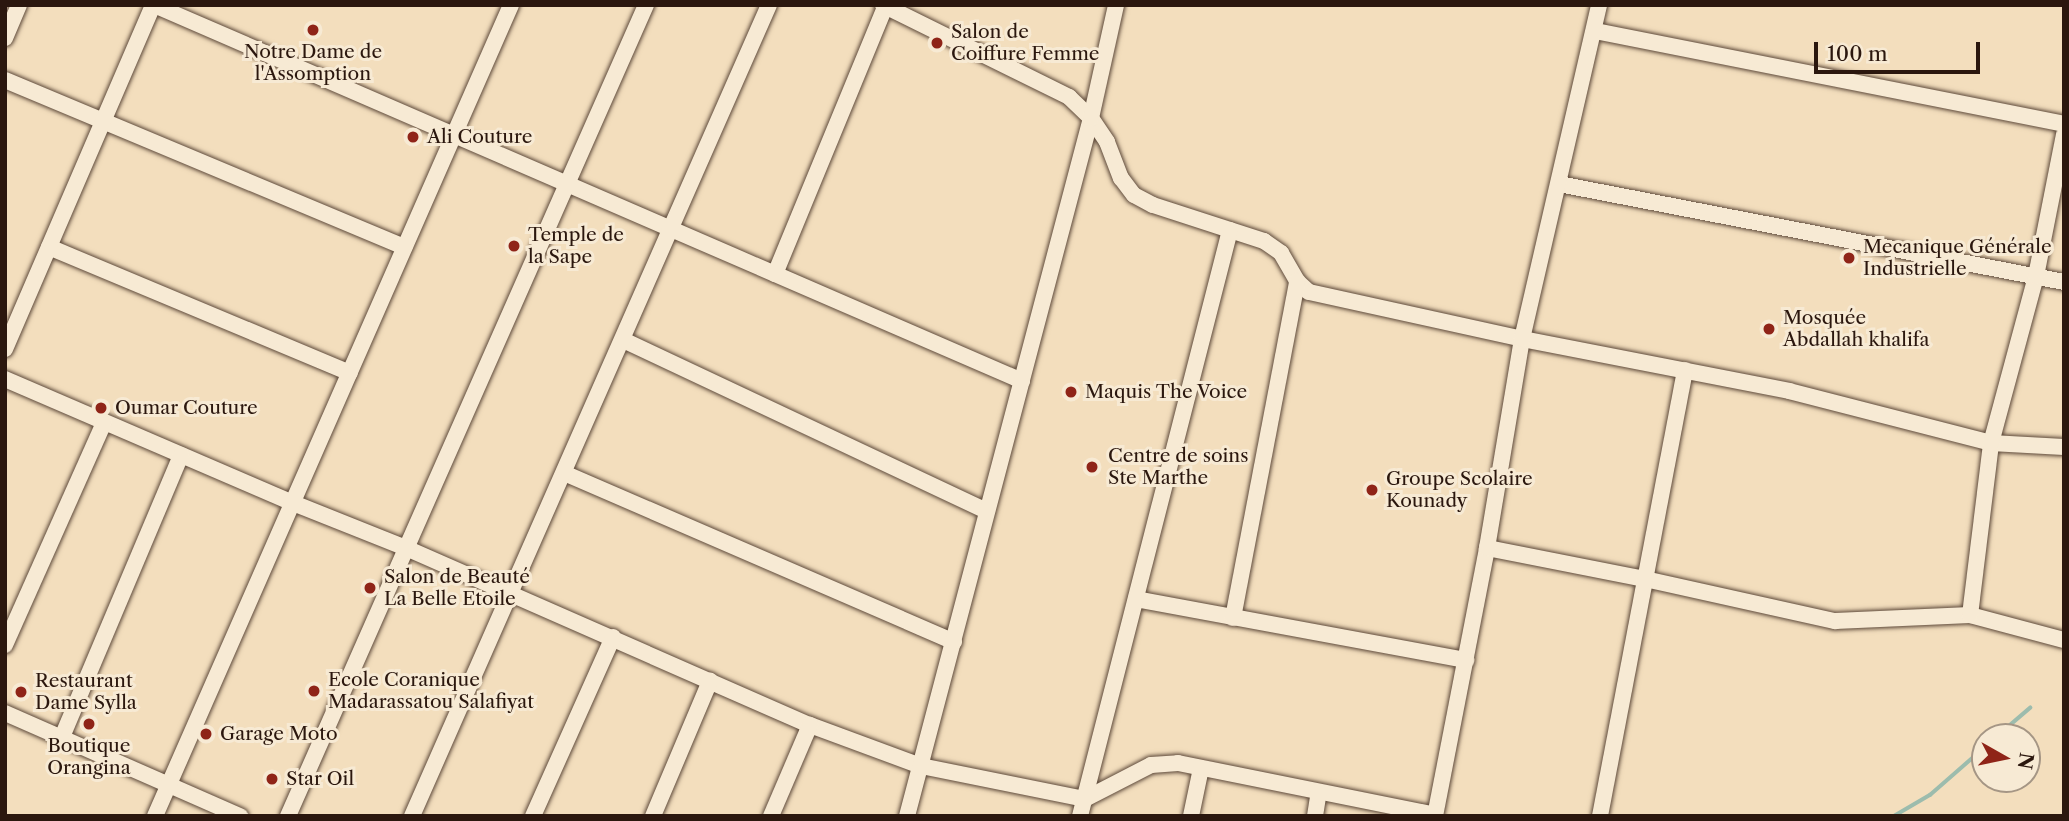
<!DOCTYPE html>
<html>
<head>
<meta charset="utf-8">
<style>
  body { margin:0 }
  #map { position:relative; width:2069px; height:821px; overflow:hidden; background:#f3debd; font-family:"Libre Caslon Text",serif }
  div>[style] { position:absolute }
  .stream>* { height:3.5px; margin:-1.75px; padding:0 1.75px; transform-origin:1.75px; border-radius:1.75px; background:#9cbcad }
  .roads { filter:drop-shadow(0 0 2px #5d493a) drop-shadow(0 0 2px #5d493a) }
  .minor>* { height:16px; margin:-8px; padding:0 8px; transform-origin:8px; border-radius:8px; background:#f7ead4 }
  .dots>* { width:19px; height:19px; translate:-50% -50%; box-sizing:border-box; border:4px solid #f7ead4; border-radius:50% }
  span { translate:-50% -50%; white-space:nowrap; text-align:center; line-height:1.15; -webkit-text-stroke:6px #f7ead4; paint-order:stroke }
  .poi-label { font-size:19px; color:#2b170e }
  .left { translate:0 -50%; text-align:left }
  .frame { position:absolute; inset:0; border:7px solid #2b170e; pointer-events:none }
  .north { position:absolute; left:1971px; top:723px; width:70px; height:70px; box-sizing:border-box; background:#f7ead4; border:2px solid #a59685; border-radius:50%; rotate:99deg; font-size:19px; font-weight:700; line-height:28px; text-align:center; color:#2b170e }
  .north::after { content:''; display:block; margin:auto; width:24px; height:32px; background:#8f2418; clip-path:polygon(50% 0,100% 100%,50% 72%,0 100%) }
  .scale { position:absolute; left:1814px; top:42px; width:166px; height:32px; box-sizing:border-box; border:4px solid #2b170e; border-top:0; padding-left:9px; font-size:21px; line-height:24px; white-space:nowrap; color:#2b170e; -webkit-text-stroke:5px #f7ead4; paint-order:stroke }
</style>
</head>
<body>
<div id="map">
  <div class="stream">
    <div style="left:1996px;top:737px;width:45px;rotate:-40.5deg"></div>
    <div style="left:1894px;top:816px;width:42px;rotate:-30.3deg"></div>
    <div style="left:1930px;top:795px;width:73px;rotate:-41.1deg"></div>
  </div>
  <div class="roads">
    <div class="minor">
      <div style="left:154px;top:5px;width:946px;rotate:23.42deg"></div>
      <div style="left:883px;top:5px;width:208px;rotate:26.3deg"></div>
      <div style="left:1069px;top:97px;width:30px;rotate:44deg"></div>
      <div style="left:1091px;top:118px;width:29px;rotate:56deg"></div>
      <div style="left:1107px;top:142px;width:39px;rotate:69deg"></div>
      <div style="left:1121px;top:178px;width:21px;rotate:53deg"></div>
      <div style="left:1134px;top:195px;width:21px;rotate:28deg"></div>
      <div style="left:1153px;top:205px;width:117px;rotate:18deg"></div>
      <div style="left:1264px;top:241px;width:21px;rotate:35deg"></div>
      <div style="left:1281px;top:253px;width:32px;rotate:60deg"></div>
      <div style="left:1297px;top:281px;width:16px;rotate:43deg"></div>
      <div style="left:1309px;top:292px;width:218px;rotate:12.4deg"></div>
      <div style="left:1522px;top:339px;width:272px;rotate:11deg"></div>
      <div style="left:1789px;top:391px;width:209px;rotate:14.4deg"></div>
      <div style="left:1991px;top:443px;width:73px;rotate:3.1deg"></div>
      <div style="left:1595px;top:31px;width:478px;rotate:11.2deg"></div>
      <div style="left:5px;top:38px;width:36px;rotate:-67deg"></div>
      <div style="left:5px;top:80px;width:433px;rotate:22.7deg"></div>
      <div style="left:1559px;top:184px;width:514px;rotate:10.98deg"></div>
      <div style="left:49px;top:247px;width:326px;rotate:22.7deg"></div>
      <div style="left:775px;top:274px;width:291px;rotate:-67.6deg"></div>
      <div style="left:623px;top:340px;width:402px;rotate:25.2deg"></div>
      <div style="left:5px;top:349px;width:374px;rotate:-66.7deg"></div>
      <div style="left:5px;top:379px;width:314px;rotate:23.3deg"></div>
      <div style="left:293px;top:503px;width:122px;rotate:21.7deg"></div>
      <div style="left:406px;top:548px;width:441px;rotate:23.7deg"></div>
      <div style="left:810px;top:725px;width:118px;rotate:20.3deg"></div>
      <div style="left:921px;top:766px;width:167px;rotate:11.4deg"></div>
      <div style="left:1085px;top:799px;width:74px;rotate:-27.3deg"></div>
      <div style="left:1151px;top:765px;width:27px;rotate:-4deg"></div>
      <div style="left:1178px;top:763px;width:262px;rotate:11.4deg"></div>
      <div style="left:564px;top:473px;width:425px;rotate:23.4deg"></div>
      <div style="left:1487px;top:548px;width:161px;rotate:11.1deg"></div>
      <div style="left:1645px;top:579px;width:195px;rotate:12.5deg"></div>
      <div style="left:1835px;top:621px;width:135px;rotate:-2.5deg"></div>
      <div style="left:1970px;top:615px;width:97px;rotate:14.9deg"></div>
      <div style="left:1136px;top:599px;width:336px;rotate:10.5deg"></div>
      <div style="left:1970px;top:615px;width:173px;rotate:-83deg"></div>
      <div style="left:1991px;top:443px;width:173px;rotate:-74.9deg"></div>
      <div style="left:2036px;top:276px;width:144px;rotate:-78.8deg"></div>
      <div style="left:1233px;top:618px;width:343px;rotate:-79.2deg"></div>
      <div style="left:5px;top:645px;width:243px;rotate:-66deg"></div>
      <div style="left:5px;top:713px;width:257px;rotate:23.7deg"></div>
      <div style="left:62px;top:737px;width:306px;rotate:-67.1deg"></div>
      <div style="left:155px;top:816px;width:886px;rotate:-66.3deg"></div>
      <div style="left:288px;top:816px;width:887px;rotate:-66.18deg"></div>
      <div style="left:412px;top:816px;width:886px;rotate:-66.24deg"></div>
      <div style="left:533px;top:816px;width:196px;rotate:-65.9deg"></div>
      <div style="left:653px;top:816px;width:147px;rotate:-67.1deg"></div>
      <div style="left:771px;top:816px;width:99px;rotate:-66.8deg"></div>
      <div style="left:907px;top:816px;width:722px;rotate:-75.23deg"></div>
      <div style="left:1091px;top:118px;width:116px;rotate:-77.5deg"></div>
      <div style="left:1080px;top:816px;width:605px;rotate:-75.64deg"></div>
      <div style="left:1191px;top:816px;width:49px;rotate:-78.2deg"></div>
      <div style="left:1315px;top:816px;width:24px;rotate:-81deg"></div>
      <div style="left:1435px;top:816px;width:273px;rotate:-79deg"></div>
      <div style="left:1487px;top:548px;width:212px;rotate:-80.5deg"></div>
      <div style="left:1522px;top:339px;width:343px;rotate:-77deg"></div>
      <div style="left:1600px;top:816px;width:454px;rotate:-79.2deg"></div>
    </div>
  </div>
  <div class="dots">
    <div style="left:313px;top:30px;background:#8f2418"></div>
    <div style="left:937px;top:43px;background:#8f2418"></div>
    <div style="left:413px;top:137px;background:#8f2418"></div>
    <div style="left:514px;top:246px;background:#8f2418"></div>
    <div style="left:1849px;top:258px;background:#8f2418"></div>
    <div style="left:1769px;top:329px;background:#8f2418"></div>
    <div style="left:1071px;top:392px;background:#8f2418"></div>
    <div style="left:101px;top:408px;background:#8f2418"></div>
    <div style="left:1092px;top:467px;background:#8f2418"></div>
    <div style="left:1372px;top:490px;background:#8f2418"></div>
    <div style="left:370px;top:588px;background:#8f2418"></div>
    <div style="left:314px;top:691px;background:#8f2418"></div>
    <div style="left:21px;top:692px;background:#8f2418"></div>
    <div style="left:89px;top:724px;background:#8f2418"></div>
    <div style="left:206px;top:734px;background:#8f2418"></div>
    <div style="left:272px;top:779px;background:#8f2418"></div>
  </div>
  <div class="poi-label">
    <span class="left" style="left:951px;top:43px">Salon de<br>Coiffure Femme</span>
    <span style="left:313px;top:63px">Notre Dame de<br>l'Assomption</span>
    <span class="left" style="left:427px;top:137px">Ali Couture</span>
    <span class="left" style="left:528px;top:246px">Temple de<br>la Sape</span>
    <span class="left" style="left:1863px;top:258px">Mecanique Générale<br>Industrielle</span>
    <span class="left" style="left:1783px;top:329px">Mosquée<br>Abdallah khalifa</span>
    <span class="left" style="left:1085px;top:392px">Maquis The Voice</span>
    <span class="left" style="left:115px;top:408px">Oumar Couture</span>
    <span class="left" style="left:1108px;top:467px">Centre de soins<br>Ste Marthe</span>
    <span class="left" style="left:1386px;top:490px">Groupe Scolaire<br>Kounady</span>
    <span class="left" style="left:384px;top:588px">Salon de Beauté<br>La Belle Etoile</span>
    <span class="left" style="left:328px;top:691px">Ecole Coranique<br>Madarassatou Salafiyat</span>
    <span class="left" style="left:35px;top:692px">Restaurant<br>Dame Sylla</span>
    <span class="left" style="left:220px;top:734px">Garage Moto</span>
    <span style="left:89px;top:757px">Boutique<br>Orangina</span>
    <span class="left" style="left:286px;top:779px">Star Oil</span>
  </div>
  <div class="frame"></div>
  <div class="north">N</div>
  <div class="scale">100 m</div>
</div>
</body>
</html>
